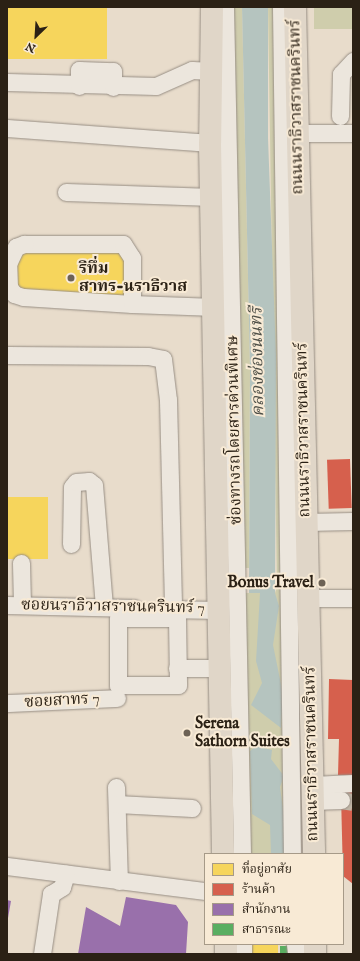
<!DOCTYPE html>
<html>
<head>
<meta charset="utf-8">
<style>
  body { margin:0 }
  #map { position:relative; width:360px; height:961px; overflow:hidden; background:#e8dccb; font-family:"IM FELL English","Noto Serif Thai",serif }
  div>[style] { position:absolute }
  .green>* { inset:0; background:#cfcdac; transform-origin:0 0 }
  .water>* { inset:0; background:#b5c4bf }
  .homes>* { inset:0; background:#f6d55c; transform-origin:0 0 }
  .shops>* { inset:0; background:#d6604d; transform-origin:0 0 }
  .offices>* { inset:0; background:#9970ab }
  .public>* { inset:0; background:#5aae61; transform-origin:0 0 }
  .minor-tunnel>* { height:17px; margin-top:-8.5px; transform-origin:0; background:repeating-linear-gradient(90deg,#c2b7a7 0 17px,transparent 0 25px) }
  .roads { filter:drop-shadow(0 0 1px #978e84) drop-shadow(0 0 1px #978e84) }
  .minor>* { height:17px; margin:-8.5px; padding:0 8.5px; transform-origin:8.5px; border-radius:8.5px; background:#ece6dd }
  .major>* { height:22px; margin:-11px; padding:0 11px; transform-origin:11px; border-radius:11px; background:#e0d6c8 }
  .dots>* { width:11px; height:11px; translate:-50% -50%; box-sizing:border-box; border:2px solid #f8ead5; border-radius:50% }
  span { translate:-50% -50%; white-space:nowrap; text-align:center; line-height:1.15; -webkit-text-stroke:4px #f8ead5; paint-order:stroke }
  .street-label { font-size:16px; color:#2b2115 }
  .poi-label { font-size:16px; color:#2b2115; font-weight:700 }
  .left { translate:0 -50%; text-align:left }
  .right { translate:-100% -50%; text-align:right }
  .water-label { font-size:17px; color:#4e4f47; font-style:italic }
  .frame { position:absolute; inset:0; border:8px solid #2b2115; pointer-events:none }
  .legend { position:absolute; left:204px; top:853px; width:140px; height:92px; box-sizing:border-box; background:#f8ead5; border:1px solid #a69a88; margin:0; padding:5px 7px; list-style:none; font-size:12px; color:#2b2115 }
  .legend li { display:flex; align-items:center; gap:8px; height:20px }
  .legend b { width:20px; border:1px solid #a69a88 }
  .north { position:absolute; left:16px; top:16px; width:40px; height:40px; -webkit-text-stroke:3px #f8ead5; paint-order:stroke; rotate:205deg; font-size:11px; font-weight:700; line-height:16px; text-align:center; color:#2b2115 }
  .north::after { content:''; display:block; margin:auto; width:14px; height:18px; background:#2b2115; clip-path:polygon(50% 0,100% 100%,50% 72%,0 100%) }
</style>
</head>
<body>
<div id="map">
  <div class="green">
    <div style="clip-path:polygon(231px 7px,242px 7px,250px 368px,249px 568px,242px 568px)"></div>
    <div style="clip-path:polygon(268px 7px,276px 7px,292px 854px,243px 854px,239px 593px,275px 593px,277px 587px)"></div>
    <div style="left:314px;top:7px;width:39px;height:22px"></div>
  </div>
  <div class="water">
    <div style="clip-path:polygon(242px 7px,268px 7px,268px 138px,276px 355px,275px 593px,279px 606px,273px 645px,283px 694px,281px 728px,251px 705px,262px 683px,256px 661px,260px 593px,249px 593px,250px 368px)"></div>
    <div style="clip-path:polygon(256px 746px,272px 750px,271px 759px,284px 776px,280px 787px,289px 854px,271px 854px,270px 825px,252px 814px,250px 751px)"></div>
  </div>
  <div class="homes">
    <div style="left:7px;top:7px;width:100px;height:52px"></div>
    <div style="clip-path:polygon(123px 248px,127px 301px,18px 291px,13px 284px,18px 250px)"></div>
    <div style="left:7px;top:497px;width:41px;height:62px"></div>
    <div style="left:247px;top:944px;width:31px;height:10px"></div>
  </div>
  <div class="shops">
    <div style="left:350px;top:459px;width:49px;height:23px;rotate:88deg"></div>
    <div style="clip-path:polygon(329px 679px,353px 680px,353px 776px,338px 775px,339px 739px,328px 739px)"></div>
    <div style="clip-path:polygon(353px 784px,353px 884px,343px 876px,341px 795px)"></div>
  </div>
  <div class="offices">
    <div style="clip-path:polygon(126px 897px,176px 905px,188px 922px,186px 954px,78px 954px,86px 907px,120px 926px)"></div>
    <div style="clip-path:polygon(7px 900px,11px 901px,8px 918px,7px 918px)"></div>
  </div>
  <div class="public">
    <div style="left:280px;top:946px;width:8px;height:8px"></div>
  </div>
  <div class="minor-tunnel">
    <div style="left:341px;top:800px;width:12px;rotate:9deg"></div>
  </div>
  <div class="roads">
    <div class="minor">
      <div style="left:225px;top:7px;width:847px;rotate:88.85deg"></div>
      <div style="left:281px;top:7px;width:847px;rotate:89.26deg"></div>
      <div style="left:7px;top:82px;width:149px;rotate:1.5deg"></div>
      <div style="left:156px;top:86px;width:39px;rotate:-24deg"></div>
      <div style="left:192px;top:70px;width:20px;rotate:3deg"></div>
      <div style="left:79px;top:86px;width:16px;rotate:-90deg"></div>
      <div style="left:79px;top:70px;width:34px;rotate:2deg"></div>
      <div style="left:113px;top:71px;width:16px;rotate:90deg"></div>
      <div style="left:340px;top:116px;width:42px;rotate:-88.6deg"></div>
      <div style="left:341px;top:74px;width:18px;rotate:-47deg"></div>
      <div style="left:7px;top:128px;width:204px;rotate:4.2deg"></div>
      <div style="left:297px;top:133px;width:56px"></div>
      <div style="left:66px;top:192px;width:146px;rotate:2deg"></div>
      <div style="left:24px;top:244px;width:99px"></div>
      <div style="left:123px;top:244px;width:17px;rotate:57deg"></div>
      <div style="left:132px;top:258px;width:46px;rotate:90deg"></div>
      <div style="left:132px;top:304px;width:109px;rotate:-176.3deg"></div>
      <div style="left:23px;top:297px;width:9px;rotate:-162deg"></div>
      <div style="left:14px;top:294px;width:9px;rotate:-126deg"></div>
      <div style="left:9px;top:287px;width:23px;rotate:-92deg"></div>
      <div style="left:8px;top:264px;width:19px;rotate:-65deg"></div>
      <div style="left:16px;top:247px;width:9px;rotate:-21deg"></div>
      <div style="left:132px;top:304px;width:83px;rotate:2.1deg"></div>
      <div style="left:7px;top:355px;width:141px;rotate:0.4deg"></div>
      <div style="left:148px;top:356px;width:15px;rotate:11deg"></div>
      <div style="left:163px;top:359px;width:41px;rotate:83deg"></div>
      <div style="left:168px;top:400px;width:209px;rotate:88.6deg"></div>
      <div style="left:306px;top:522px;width:47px;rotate:-1.2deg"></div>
      <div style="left:71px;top:544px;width:57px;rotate:-89deg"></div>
      <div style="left:72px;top:487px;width:6px;rotate:-51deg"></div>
      <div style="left:76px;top:482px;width:13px;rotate:-4deg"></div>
      <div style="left:89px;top:481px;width:6px;rotate:39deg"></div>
      <div style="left:94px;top:485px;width:122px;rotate:85.3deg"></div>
      <div style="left:21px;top:563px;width:42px;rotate:88.6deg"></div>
      <div style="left:308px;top:598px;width:45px"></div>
      <div style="left:7px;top:605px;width:127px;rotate:1.4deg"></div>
      <div style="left:163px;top:609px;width:56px;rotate:1deg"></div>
      <div style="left:118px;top:618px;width:59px"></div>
      <div style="left:177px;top:618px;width:67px;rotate:89.1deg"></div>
      <div style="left:178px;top:685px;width:60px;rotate:180deg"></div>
      <div style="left:118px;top:685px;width:67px;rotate:-90deg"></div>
      <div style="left:177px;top:668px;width:42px"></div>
      <div style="left:7px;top:703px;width:110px;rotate:-2.6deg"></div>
      <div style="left:313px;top:785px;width:40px;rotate:-2.9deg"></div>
      <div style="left:116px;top:787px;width:94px;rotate:88.2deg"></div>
      <div style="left:313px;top:801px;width:28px;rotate:-2deg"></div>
      <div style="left:117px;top:804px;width:75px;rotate:3.1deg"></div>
      <div style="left:7px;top:866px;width:200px;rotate:7.2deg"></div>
      <div style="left:243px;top:944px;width:10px;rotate:90deg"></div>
      <div style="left:295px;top:944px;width:10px;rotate:84deg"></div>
      <div style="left:42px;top:954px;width:61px;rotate:-81.5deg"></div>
      <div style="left:51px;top:894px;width:13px;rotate:-32deg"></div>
      <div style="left:62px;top:887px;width:14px;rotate:-73deg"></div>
    </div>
    <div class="major">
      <div style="left:212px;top:7px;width:136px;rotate:90.8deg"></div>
      <div style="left:210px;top:143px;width:711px;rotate:88.95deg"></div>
      <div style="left:295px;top:7px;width:847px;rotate:88.71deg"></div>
      <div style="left:226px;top:944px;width:10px;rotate:90deg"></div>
      <div style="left:315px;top:944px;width:10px;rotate:90deg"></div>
    </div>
  </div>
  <div class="dots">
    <div style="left:71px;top:278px;background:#6d6255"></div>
    <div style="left:322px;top:583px;background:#6d6255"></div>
    <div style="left:187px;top:733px;background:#6d6255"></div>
  </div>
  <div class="street-label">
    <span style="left:297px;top:107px;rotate:-91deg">ถนนนราธิวาสราชนครินทร์</span>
    <span style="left:235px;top:430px;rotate:-91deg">ช่องทางรถโดยสารด่วนพิเศษ</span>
    <span style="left:304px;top:430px;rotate:-91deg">ถนนนราธิวาสราชนครินทร์</span>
    <span style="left:113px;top:607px;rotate:1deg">ซอยนราธิวาสราชนครินทร์ 7</span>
    <span style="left:62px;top:701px;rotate:-3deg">ซอยสาทร 7</span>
    <span style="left:312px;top:754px;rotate:-91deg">ถนนนราธิวาสราชนครินทร์</span>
  </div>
  <div class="poi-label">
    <span class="left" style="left:79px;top:278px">ริทึ่ม<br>สาทร-นราธิวาส</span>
    <span class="right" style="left:314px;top:583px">Bonus Travel</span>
    <span class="left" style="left:195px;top:733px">Serena<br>Sathorn Suites</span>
  </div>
  <div class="water-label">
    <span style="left:258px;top:362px;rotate:-91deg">คลองช่องนนทรี</span>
  </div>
  <div class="frame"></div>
  <ul class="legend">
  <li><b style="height:11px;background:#f6d55c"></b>ที่อยู่อาศัย</li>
  <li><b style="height:11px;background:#d6604d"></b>ร้านค้า</li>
  <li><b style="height:11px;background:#9970ab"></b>สำนักงาน</li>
  <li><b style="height:11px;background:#5aae61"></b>สาธารณะ</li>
  </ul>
  <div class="north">N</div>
</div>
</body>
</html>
